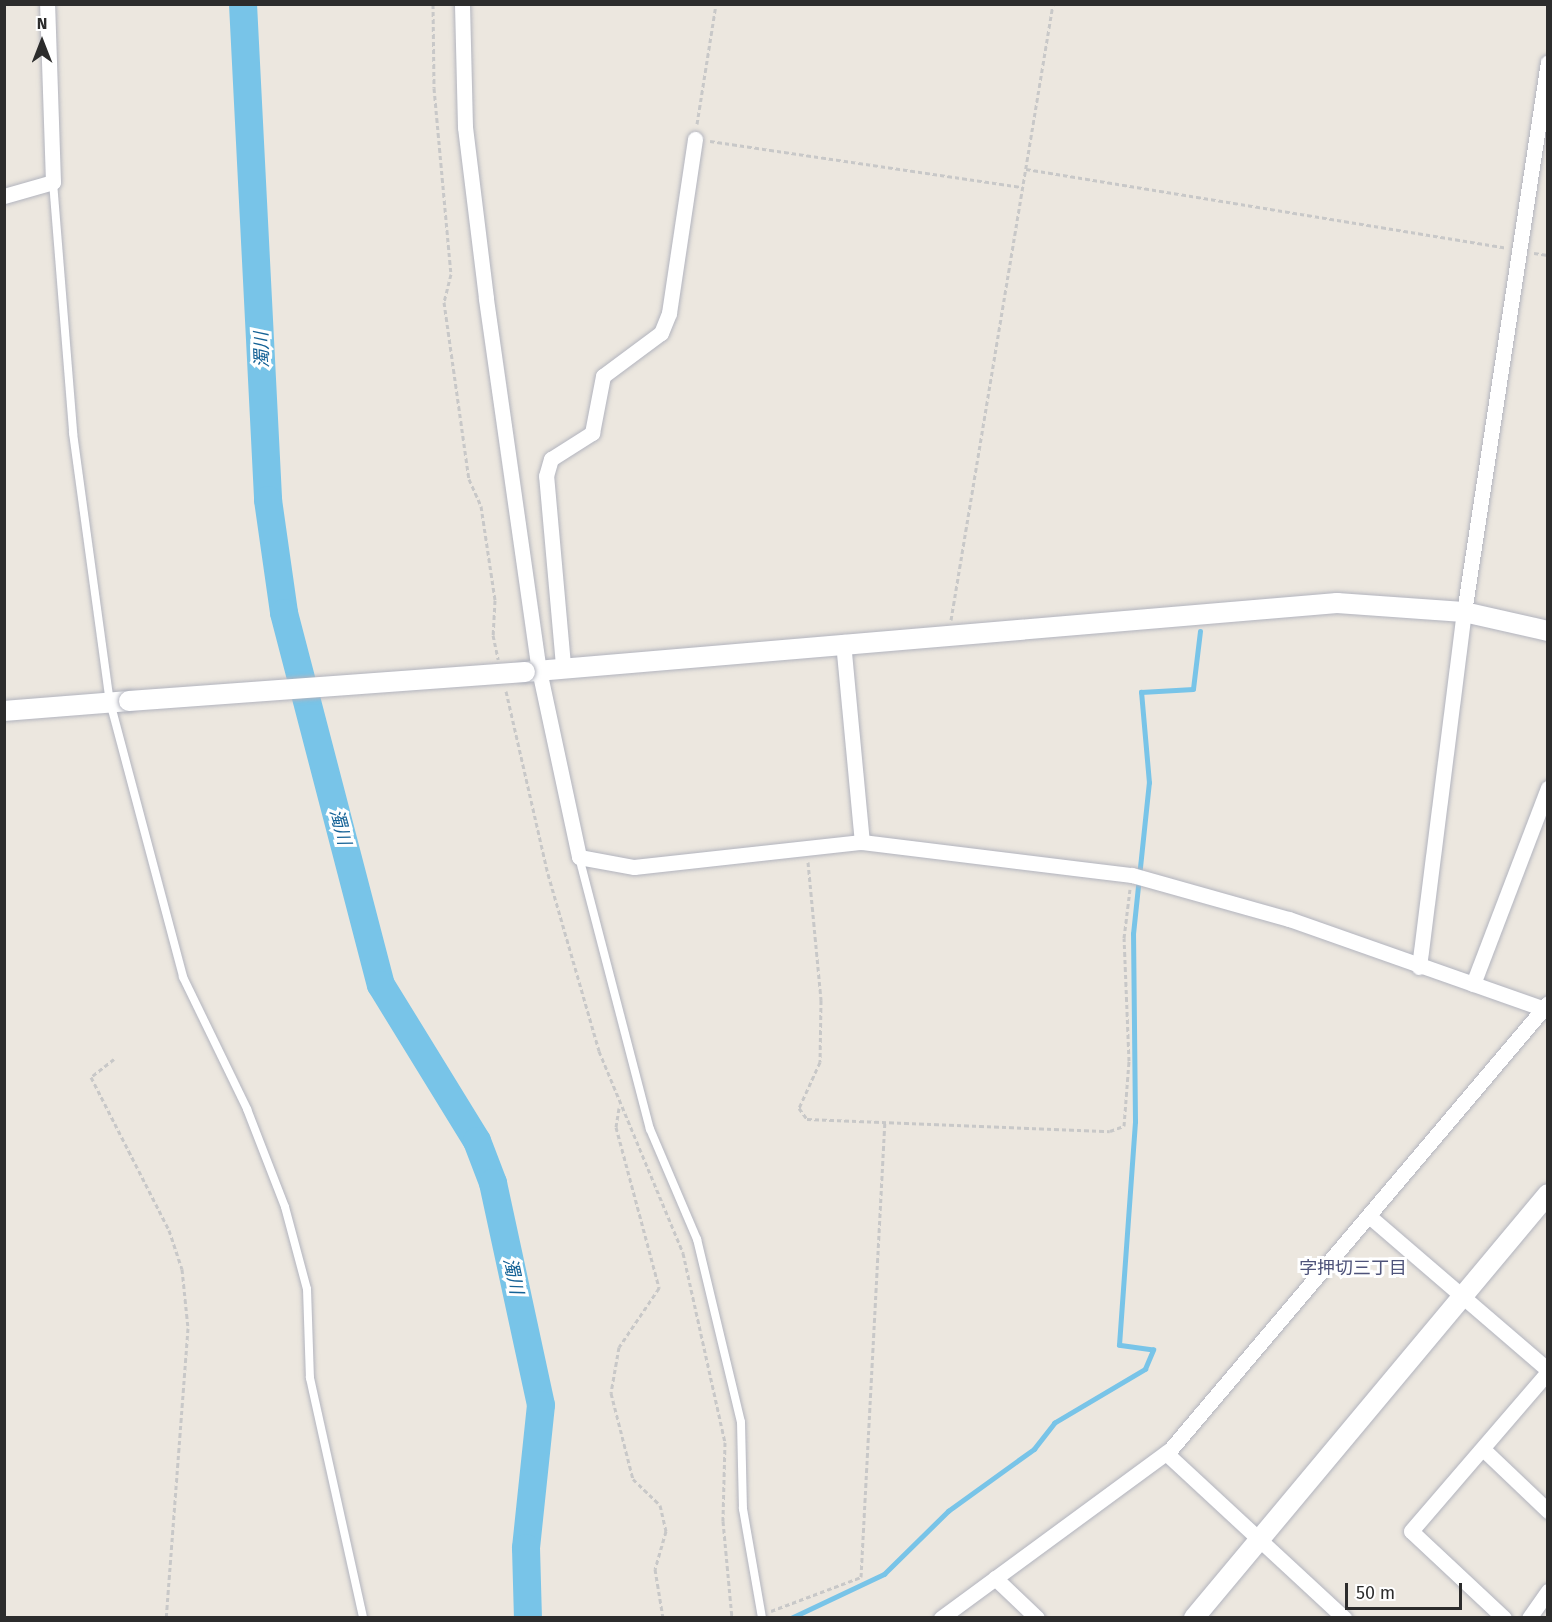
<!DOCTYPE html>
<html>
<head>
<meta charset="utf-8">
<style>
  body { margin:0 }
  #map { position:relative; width:1552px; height:1622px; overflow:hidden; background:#ece7df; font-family:"Fira Sans","Noto Sans JP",sans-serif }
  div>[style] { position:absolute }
  .stream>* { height:4.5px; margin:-2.25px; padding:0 2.25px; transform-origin:2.25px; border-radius:2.25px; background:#78c4e8 }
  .river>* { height:28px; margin:-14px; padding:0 14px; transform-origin:14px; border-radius:14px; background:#78c4e8 }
  .path>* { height:3px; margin-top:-1.5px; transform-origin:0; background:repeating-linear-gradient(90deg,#c8c8c8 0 4.5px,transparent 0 7.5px) }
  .roads { filter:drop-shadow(0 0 2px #b2b4be) drop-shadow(0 0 2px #b2b4be) }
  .service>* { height:8px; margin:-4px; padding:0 4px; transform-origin:4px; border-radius:4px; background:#fff }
  .minor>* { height:15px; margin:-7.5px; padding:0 7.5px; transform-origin:7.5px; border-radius:7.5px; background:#fff }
  .tertiary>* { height:20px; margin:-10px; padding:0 10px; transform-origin:10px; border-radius:10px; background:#fff }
  .bridges { filter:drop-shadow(0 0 2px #b2b4be) drop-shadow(0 0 2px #b2b4be) }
  .tertiary-bridge>* { height:20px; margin:-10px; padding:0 10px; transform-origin:10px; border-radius:10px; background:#fff }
  span { translate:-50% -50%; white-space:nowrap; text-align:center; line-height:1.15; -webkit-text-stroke:6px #fff; paint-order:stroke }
  .water-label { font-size:18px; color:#156296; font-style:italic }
  .neighbourhood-label { font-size:18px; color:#4e537a }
  .frame { position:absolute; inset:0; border:6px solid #2c2c2c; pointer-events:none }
  .north { position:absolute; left:12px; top:12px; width:60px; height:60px; -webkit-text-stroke:4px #fff; paint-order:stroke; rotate:0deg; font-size:16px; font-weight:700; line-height:24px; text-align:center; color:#2c2c2c }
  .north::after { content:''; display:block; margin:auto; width:21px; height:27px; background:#2c2c2c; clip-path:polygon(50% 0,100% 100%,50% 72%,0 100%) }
  .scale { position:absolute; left:1345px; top:1583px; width:117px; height:27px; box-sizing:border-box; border:3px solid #2c2c2c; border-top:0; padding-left:8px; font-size:18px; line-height:21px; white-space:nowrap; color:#2c2c2c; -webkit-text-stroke:4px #fff; paint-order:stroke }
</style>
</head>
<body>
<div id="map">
  <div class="stream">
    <div style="left:791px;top:1618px;width:103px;rotate:-25.3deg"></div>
    <div style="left:884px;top:1574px;width:90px;rotate:-44.5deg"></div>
    <div style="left:948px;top:1511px;width:106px;rotate:-35.8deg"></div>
    <div style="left:1034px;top:1449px;width:33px;rotate:-52deg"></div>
    <div style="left:1054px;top:1423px;width:106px;rotate:-30.7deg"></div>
    <div style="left:1145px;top:1369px;width:21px;rotate:-67deg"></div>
    <div style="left:1153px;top:1350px;width:34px;rotate:-172deg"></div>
    <div style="left:1119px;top:1345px;width:224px;rotate:-85.9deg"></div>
    <div style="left:1135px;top:1122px;width:188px;rotate:-90.6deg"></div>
    <div style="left:1133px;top:934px;width:152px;rotate:-84deg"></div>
    <div style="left:1149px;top:783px;width:91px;rotate:-95deg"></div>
    <div style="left:1141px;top:692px;width:52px;rotate:-3.3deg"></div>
    <div style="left:1193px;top:689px;width:58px;rotate:-83.1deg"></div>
  </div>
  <div class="river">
    <div style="left:243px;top:4px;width:497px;rotate:87.1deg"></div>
    <div style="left:268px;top:500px;width:114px;rotate:81.9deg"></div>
    <div style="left:284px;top:613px;width:384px;rotate:75.4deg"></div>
    <div style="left:381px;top:985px;width:183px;rotate:58.4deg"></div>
    <div style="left:477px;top:1141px;width:45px;rotate:69.1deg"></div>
    <div style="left:493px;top:1183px;width:227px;rotate:77.8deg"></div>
    <div style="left:541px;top:1405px;width:144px;rotate:96deg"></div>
    <div style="left:526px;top:1548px;width:70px;rotate:88.4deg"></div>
  </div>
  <div class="path">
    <div style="left:433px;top:4px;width:84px;rotate:89.3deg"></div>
    <div style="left:434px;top:88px;width:187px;rotate:84.8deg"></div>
    <div style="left:451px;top:274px;width:29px;rotate:104deg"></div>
    <div style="left:444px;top:302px;width:179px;rotate:82deg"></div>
    <div style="left:469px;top:479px;width:30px;rotate:66deg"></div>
    <div style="left:481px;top:506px;width:95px;rotate:81.5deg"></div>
    <div style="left:495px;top:600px;width:35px;rotate:93deg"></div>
    <div style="left:493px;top:635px;width:25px;rotate:78deg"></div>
    <div style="left:697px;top:124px;width:121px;rotate:-81deg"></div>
    <div style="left:710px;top:141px;width:316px;rotate:8.4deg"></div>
    <div style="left:1026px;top:169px;width:487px;rotate:9.3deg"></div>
    <div style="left:1534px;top:253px;width:14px;rotate:8deg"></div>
    <div style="left:951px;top:620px;width:624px;rotate:-80.6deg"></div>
    <div style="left:506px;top:691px;width:188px;rotate:77.1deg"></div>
    <div style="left:548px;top:874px;width:184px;rotate:73.9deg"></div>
    <div style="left:599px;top:1051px;width:219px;rotate:67.4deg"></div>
    <div style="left:683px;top:1253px;width:194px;rotate:77.5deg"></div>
    <div style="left:725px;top:1442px;width:79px;rotate:91.5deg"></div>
    <div style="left:723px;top:1521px;width:97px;rotate:84.7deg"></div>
    <div style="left:808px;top:862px;width:139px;rotate:84.6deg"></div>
    <div style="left:821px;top:1000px;width:62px;rotate:90.9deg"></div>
    <div style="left:820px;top:1062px;width:51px;rotate:114.5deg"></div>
    <div style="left:799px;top:1108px;width:14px;rotate:54deg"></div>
    <div style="left:807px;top:1119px;width:303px;rotate:2.3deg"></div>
    <div style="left:1110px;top:1131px;width:15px;rotate:-20deg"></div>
    <div style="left:1124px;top:1126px;width:65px;rotate:-85.6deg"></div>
    <div style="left:1129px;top:1061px;width:123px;rotate:-92.3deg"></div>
    <div style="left:1124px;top:938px;width:49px;rotate:-83deg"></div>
    <div style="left:114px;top:1059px;width:29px;rotate:142deg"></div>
    <div style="left:91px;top:1077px;width:172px;rotate:63deg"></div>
    <div style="left:169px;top:1230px;width:41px;rotate:71.6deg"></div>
    <div style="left:182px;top:1269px;width:59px;rotate:84.2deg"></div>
    <div style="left:188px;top:1328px;width:291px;rotate:94.3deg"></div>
    <div style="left:619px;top:1108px;width:19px;rotate:99deg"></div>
    <div style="left:616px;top:1127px;width:167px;rotate:75deg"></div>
    <div style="left:659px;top:1288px;width:71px;rotate:124.1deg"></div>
    <div style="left:619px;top:1347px;width:47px;rotate:99.9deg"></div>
    <div style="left:611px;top:1393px;width:89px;rotate:75.7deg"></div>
    <div style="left:633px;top:1479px;width:37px;rotate:44deg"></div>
    <div style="left:660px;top:1505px;width:27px;rotate:77deg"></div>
    <div style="left:666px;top:1531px;width:40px;rotate:106deg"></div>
    <div style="left:655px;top:1569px;width:50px;rotate:80.7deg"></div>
    <div style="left:771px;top:1611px;width:96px;rotate:-20.7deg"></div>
    <div style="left:861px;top:1577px;width:457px;rotate:-87deg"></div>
  </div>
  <div class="roads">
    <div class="service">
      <div style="left:53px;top:182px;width:252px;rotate:85.4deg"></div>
      <div style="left:73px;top:433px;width:272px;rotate:82.2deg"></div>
      <div style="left:110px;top:702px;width:285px;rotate:75.1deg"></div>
      <div style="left:183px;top:977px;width:147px;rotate:64.1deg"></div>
      <div style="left:247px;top:1109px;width:105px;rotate:68.8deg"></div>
      <div style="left:285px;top:1207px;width:85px;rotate:75deg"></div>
      <div style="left:307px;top:1289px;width:89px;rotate:88.1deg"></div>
      <div style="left:310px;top:1378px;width:246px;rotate:77.5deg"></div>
      <div style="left:579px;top:857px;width:281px;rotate:75.4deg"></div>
      <div style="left:650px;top:1129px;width:120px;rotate:66.9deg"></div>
      <div style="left:697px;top:1239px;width:188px;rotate:76.5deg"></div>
      <div style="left:741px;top:1422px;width:87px;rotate:88.7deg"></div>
      <div style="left:743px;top:1509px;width:111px;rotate:80.1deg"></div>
    </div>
    <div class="minor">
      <div style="left:462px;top:4px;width:123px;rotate:88.6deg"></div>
      <div style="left:465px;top:127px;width:173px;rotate:83deg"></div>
      <div style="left:486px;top:299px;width:375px;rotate:81.9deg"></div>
      <div style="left:539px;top:670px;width:191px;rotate:77.9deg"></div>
      <div style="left:579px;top:857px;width:56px;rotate:10.3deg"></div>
      <div style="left:634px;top:867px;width:229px;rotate:-6.3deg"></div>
      <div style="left:862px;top:842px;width:272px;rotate:7deg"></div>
      <div style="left:1132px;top:875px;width:163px;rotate:15.7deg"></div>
      <div style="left:1289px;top:919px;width:275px;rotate:19.4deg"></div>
      <div style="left:4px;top:196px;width:51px;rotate:-15.9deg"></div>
      <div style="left:53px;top:182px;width:178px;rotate:-91.9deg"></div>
      <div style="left:843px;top:642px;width:201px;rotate:84.6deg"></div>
      <div style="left:563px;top:665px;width:190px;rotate:-95.1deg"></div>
      <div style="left:546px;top:476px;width:18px;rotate:-74deg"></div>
      <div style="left:551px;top:459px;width:49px;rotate:-32.4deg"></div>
      <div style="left:592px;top:433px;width:58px;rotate:-79.1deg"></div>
      <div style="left:603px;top:376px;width:72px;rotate:-36.6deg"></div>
      <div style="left:661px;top:333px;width:22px;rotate:-68deg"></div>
      <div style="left:669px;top:313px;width:176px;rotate:-81.5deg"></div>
      <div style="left:1419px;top:967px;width:358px;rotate:-82.8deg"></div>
      <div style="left:1464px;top:612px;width:556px;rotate:-81.32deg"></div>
      <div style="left:1473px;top:984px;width:210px;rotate:-69.1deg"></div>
      <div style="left:1369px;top:1216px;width:236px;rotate:40.7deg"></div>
      <div style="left:1483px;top:1449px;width:90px;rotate:43.6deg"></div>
      <div style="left:1166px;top:1453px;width:243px;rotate:42.8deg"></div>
      <div style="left:995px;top:1578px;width:58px;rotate:43.6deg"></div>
      <div style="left:941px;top:1618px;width:284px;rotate:-36.3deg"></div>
      <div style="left:1170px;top:1450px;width:585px;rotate:-49.78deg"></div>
      <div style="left:1504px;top:1618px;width:127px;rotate:-136.9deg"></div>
      <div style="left:1411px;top:1531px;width:210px;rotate:-49.3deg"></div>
      <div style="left:1529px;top:1618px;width:33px;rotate:-55deg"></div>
    </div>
    <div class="tertiary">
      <div style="left:525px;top:672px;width:815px;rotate:-4.86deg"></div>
      <div style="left:1337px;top:603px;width:127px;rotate:4.1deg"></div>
      <div style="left:1464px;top:612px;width:86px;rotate:12.7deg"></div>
      <div style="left:4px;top:711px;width:125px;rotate:-4.6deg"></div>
      <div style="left:1194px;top:1618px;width:552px;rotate:-50.14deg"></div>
    </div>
  </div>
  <div class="bridges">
    <div class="tertiary-bridge">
      <div style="left:129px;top:701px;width:397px;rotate:-4.2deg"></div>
    </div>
  </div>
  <div class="water-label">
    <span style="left:262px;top:350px;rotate:-92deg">濁川</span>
    <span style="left:340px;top:827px;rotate:75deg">濁川</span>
    <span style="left:513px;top:1276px;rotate:78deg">濁川</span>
  </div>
  <div class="neighbourhood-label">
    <span style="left:1353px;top:1268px">字押切三丁目</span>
  </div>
  <div class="frame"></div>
  <div class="north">N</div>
  <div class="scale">50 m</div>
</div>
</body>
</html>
